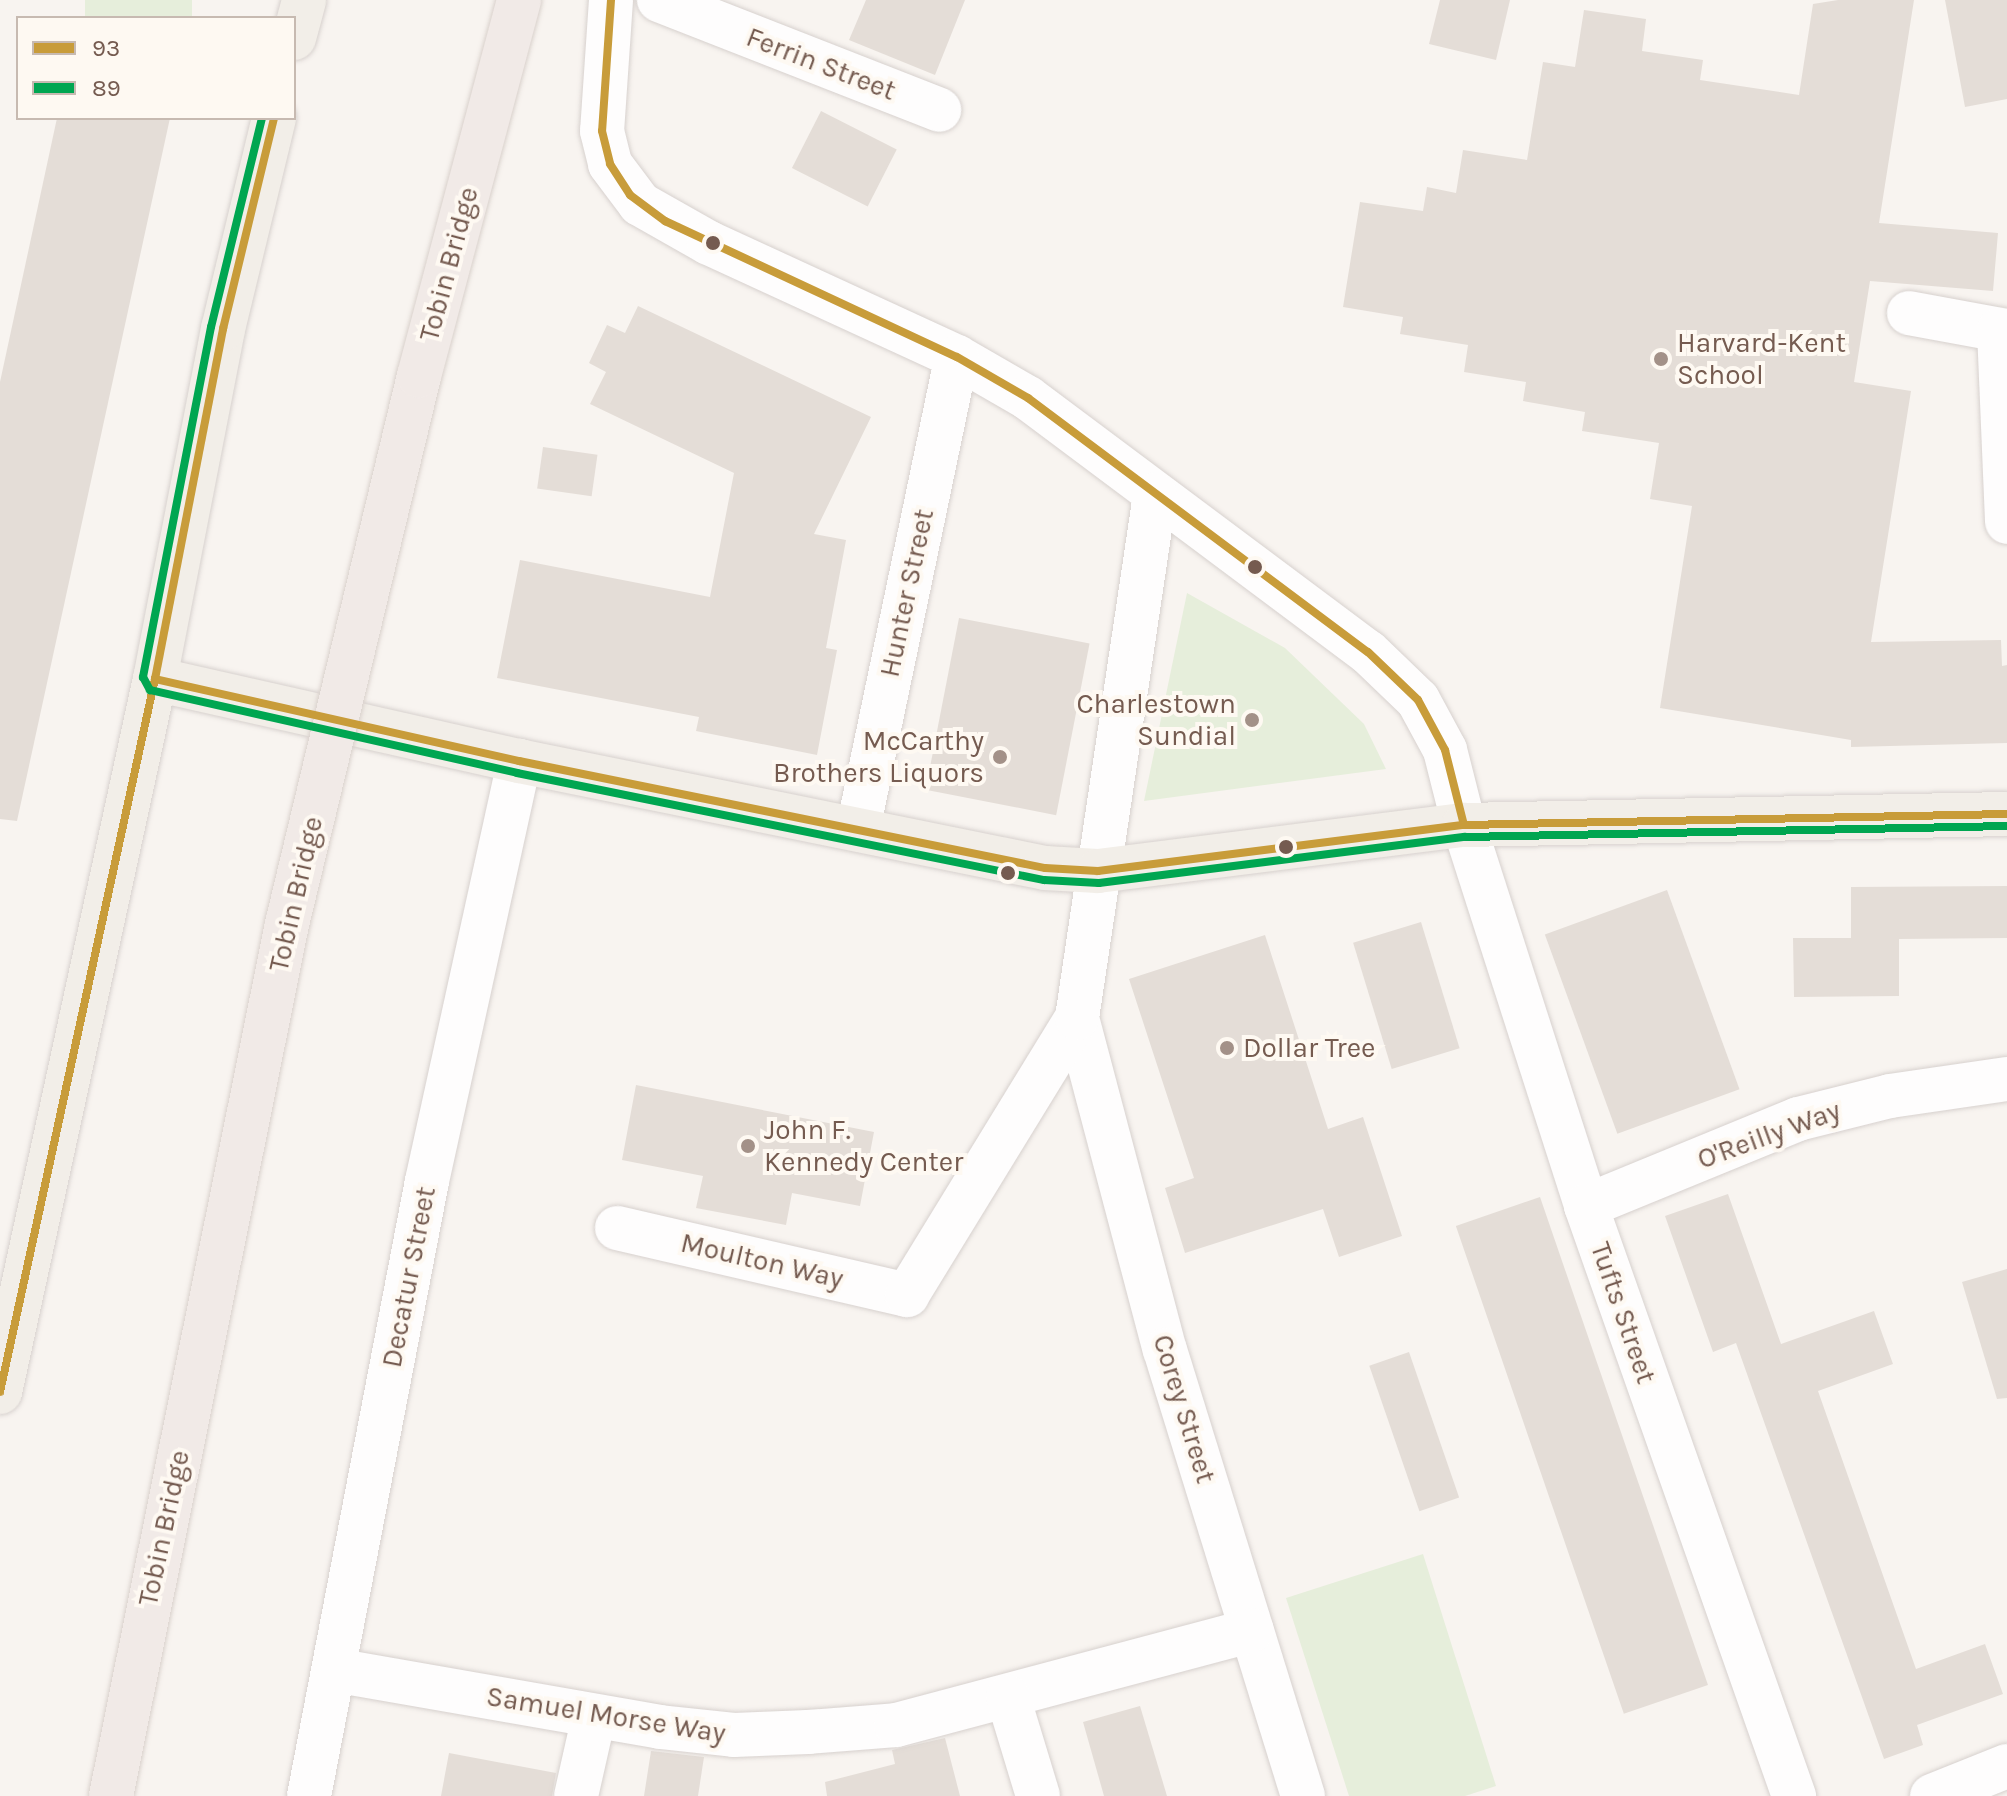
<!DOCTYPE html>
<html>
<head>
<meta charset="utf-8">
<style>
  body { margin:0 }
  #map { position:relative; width:2007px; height:1796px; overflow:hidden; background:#f8f4f0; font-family:Karla,sans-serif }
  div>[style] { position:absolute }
  .green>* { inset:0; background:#e6eedb; transform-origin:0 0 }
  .building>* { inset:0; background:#e4ddd7; transform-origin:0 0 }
  .roads { filter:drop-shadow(0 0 2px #d7d1ce) drop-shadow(0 0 2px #d7d1ce) }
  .minor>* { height:44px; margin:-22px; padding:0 22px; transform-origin:22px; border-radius:22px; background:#fefdfd }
  .major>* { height:44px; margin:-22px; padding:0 22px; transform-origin:22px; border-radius:22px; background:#f2eee8 }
  .bridges { filter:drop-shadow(0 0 2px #d9d1cc) drop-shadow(0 0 2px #d9d1cc) }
  .highway-bridge>* { height:44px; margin:-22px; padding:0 22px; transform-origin:22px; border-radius:22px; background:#f1eae7 }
  .bus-1>* { height:8px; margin:-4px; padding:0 4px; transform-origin:4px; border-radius:4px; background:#c89c3a }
  .bus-2>* { height:8px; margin:-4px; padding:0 4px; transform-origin:4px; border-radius:4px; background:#00a651 }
  .dots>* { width:22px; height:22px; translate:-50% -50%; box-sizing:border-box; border:4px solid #fef9f2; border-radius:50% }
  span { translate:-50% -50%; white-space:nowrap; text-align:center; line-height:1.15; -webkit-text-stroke:8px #fef9f2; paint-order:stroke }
  .street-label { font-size:28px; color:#755b50 }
  .poi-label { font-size:28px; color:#755b50 }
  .left { translate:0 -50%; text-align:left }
  .right { translate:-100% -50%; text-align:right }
  .legend { position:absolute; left:16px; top:16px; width:280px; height:104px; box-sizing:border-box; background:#fef9f2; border:2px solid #c7bab1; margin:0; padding:10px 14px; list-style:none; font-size:24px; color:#755b50 }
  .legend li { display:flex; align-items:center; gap:16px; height:40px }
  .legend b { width:40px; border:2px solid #c7bab1 }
</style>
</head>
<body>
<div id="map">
  <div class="green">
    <div style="left:85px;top:0;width:107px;height:19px"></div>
    <div style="clip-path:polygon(1187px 593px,1285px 648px,1364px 724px,1386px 769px,1144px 801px)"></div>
    <div style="clip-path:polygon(1423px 1554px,1496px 1786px,1465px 1796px,1349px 1796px,1286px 1598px)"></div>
  </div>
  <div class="building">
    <div style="clip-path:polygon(866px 0,965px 0,935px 75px,849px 40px)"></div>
    <div style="clip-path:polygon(1440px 0,1510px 0,1496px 60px,1429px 44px)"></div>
    <div style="clip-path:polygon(1838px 0,1914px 0,1879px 223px,1998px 233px,1993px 291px,1870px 281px,1854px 382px,1911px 391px,1871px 642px,2001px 640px,2002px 666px,2007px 665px,2007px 743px,1851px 747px,1851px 740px,1660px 708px,1692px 506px,1650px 499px,1659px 443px,1582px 431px,1585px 412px,1523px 401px,1526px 382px,1464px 372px,1468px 345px,1400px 334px,1403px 317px,1343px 307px,1360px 202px,1423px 211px,1427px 187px,1456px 193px,1463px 150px,1527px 160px,1543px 62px,1575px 67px,1584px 10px,1646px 19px,1642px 51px,1703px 60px,1700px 80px,1799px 95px,1813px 4px)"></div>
    <div style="clip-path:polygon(1945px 0,2007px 0,2007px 99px,1965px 107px)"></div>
    <div style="left:821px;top:111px;width:85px;height:64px;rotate:27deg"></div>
    <div style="clip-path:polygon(57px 118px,170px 118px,17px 821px,0 819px,0 382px)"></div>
    <div style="clip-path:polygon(638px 306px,871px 417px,814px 534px,846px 540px,826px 648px,837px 650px,817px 755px,696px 731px,699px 717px,497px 678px,520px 560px,710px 597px,734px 473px,590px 404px,606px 372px,589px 363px,607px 325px,625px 333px)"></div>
    <div style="left:543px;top:447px;width:55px;height:42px;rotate:8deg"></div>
    <div style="left:959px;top:618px;width:133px;height:175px;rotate:11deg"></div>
    <div style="clip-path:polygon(2007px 886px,2007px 938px,1899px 939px,1899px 996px,1794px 997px,1793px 938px,1851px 938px,1851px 887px)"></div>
    <div style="left:1667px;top:890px;width:212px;height:130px;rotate:70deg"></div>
    <div style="left:1421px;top:922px;width:132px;height:71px;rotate:73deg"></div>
    <div style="clip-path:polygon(1265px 935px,1328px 1129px,1363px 1117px,1402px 1236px,1339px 1257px,1323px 1209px,1185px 1253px,1165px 1188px,1194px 1178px,1129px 979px)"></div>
    <div style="clip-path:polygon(636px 1085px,874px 1132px,860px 1206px,792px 1193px,786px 1225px,696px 1208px,703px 1176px,622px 1160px)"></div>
    <div style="clip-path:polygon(1728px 1194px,1781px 1344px,1874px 1311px,1893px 1364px,1818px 1391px,1916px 1669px,1985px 1644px,2003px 1694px,1917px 1725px,1923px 1745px,1884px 1759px,1736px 1343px,1713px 1352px,1665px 1216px)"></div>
    <div style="left:1540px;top:1197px;width:516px;height:89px;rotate:71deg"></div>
    <div style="clip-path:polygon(2007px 1269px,2007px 1398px,1997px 1399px,1962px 1282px)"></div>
    <div style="left:1409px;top:1352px;width:154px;height:42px;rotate:71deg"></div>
    <div style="clip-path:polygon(1140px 1706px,1167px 1796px,1104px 1796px,1083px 1722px)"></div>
    <div style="clip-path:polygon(945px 1738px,960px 1796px,827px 1796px,825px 1782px,895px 1764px,892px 1750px)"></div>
    <div style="clip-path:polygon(651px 1751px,704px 1757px,698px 1796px,644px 1796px)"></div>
    <div style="clip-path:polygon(449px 1753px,556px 1773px,552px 1796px,441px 1796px)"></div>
  </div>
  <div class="roads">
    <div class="minor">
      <div style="left:611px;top:0;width:131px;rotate:93.9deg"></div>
      <div style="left:602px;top:131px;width:34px;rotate:76deg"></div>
      <div style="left:610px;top:164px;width:50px;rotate:53.1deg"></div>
      <div style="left:640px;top:204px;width:79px;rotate:29.5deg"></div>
      <div style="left:709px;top:243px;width:273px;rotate:24.7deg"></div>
      <div style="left:957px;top:357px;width:82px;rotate:30deg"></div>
      <div style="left:1028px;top:398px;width:424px;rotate:36.8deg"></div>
      <div style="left:1368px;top:652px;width:69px;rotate:43.8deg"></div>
      <div style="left:1418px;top:700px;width:57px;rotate:61.6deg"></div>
      <div style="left:1445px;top:750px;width:77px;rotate:75.8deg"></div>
      <div style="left:1464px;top:825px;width:400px;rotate:72.2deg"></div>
      <div style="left:1586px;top:1206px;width:626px;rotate:70.58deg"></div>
      <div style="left:659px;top:0;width:301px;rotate:21.4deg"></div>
      <div style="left:1909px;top:313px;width:100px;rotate:10.4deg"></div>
      <div style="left:1999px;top:330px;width:192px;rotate:87.6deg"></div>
      <div style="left:858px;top:829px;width:482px;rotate:-78.2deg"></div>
      <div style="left:1077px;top:1018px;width:343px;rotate:75.2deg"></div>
      <div style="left:1165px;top:1350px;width:467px;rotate:72.8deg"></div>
      <div style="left:1586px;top:1206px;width:229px;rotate:-22.3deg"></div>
      <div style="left:1798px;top:1119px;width:95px;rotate:-14deg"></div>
      <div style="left:1890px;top:1096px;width:118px;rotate:-8.3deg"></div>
      <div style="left:617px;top:1228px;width:298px;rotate:13deg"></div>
      <div style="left:907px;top:1295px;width:325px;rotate:-58.5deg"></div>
      <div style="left:1077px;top:1018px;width:529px;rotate:-81.52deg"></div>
      <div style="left:334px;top:1670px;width:331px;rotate:9.9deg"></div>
      <div style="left:660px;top:1727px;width:74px;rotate:6.2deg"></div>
      <div style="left:734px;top:1735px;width:74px;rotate:-2.3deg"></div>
      <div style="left:808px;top:1732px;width:88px;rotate:-4.5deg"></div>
      <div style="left:896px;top:1725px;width:368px;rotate:-14.9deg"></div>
      <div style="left:1008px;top:1697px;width:103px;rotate:73.1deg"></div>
      <div style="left:309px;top:1796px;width:626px;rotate:-79.14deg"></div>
      <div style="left:427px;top:1181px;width:430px;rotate:-77.6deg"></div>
      <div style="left:576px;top:1796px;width:82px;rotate:-77.3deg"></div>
      <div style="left:1932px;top:1796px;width:81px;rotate:-21.8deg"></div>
    </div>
    <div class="major">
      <div style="left:294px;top:38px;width:39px;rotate:-75deg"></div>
      <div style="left:155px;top:679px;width:373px;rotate:12.7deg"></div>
      <div style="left:519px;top:761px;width:537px;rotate:11.5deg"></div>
      <div style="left:1045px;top:868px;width:53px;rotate:3.2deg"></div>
      <div style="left:1098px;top:871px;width:369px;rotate:-7.2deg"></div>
      <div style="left:1464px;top:825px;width:543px;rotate:-1.16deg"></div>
      <div style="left:0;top:1392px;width:730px;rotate:-77.74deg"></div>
      <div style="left:155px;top:679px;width:357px;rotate:-79deg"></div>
      <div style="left:223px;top:329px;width:217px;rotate:-76.4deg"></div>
    </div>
  </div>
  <div class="bridges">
    <div class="highway-bridge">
      <div style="left:111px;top:1796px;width:890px;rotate:-78.59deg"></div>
      <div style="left:287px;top:924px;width:564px;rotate:-76.46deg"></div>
      <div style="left:419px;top:376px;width:389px;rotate:-75.1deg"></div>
    </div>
  </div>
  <div class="bus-1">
    <div style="left:611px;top:0;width:131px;rotate:93.9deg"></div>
    <div style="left:602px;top:131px;width:34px;rotate:76deg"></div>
    <div style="left:610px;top:164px;width:37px;rotate:57deg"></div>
    <div style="left:630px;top:195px;width:44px;rotate:36.6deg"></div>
    <div style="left:665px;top:221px;width:322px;rotate:25deg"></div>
    <div style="left:957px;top:357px;width:82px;rotate:30deg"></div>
    <div style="left:1028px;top:398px;width:424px;rotate:36.8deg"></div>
    <div style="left:1368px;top:652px;width:69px;rotate:43.8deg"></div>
    <div style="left:1418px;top:700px;width:57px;rotate:61.6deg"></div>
    <div style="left:1445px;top:750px;width:77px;rotate:75.8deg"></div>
    <div style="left:155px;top:679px;width:373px;rotate:12.7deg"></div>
    <div style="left:519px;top:761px;width:537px;rotate:11.5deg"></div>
    <div style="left:1045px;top:868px;width:53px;rotate:3.2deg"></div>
    <div style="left:1098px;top:871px;width:369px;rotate:-7.2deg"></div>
    <div style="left:1464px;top:825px;width:543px;rotate:-1.16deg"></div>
    <div style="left:0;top:1392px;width:730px;rotate:-77.74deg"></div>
    <div style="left:155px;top:679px;width:357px;rotate:-79deg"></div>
    <div style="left:223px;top:329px;width:217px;rotate:-76.4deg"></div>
  </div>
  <div class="bus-2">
    <div style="left:262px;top:118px;width:215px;rotate:103.7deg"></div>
    <div style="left:211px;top:327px;width:357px;rotate:101deg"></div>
    <div style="left:143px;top:677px;width:15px;rotate:62deg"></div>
    <div style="left:150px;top:690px;width:376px;rotate:12.7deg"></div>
    <div style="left:517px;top:773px;width:538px;rotate:11.48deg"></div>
    <div style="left:1044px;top:880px;width:55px;rotate:3.1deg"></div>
    <div style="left:1099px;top:883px;width:369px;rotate:-7.2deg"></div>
    <div style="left:1465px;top:837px;width:542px;rotate:-1.16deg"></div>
  </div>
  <div class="dots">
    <div style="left:713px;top:243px;background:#755b50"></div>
    <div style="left:1661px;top:359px;background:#a39188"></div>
    <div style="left:1255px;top:567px;background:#755b50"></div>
    <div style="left:1252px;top:720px;background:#a39188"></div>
    <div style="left:1000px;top:757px;background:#a39188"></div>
    <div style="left:1286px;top:847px;background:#755b50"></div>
    <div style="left:1008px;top:873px;background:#755b50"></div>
    <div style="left:1227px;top:1048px;background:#a39188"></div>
    <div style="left:748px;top:1146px;background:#a39188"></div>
  </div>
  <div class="street-label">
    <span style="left:821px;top:64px;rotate:21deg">Ferrin Street</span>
    <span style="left:449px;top:264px;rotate:-75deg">Tobin Bridge</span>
    <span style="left:907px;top:593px;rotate:-78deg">Hunter Street</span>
    <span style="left:296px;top:894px;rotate:-77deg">Tobin Bridge</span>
    <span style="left:1769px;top:1135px;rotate:-20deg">O'Reilly Way</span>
    <span style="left:762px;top:1261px;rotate:13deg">Moulton Way</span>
    <span style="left:409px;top:1277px;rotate:-79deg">Decatur Street</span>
    <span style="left:1623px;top:1313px;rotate:71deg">Tufts Street</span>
    <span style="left:1184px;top:1409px;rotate:73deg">Corey Street</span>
    <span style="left:164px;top:1528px;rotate:-78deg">Tobin Bridge</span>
    <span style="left:606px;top:1715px;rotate:9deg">Samuel Morse Way</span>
  </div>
  <div class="poi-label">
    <span class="left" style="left:1677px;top:359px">Harvard-Kent<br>School</span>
    <span class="right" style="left:1236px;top:720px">Charlestown<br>Sundial</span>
    <span class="right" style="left:984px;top:757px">McCarthy<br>Brothers Liquors</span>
    <span class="left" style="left:1243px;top:1048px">Dollar Tree</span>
    <span class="left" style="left:764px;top:1146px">John F.<br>Kennedy Center</span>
  </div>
  <ul class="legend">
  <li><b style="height:10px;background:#c89c3a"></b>93</li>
  <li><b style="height:10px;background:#00a651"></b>89</li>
  </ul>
</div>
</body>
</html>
